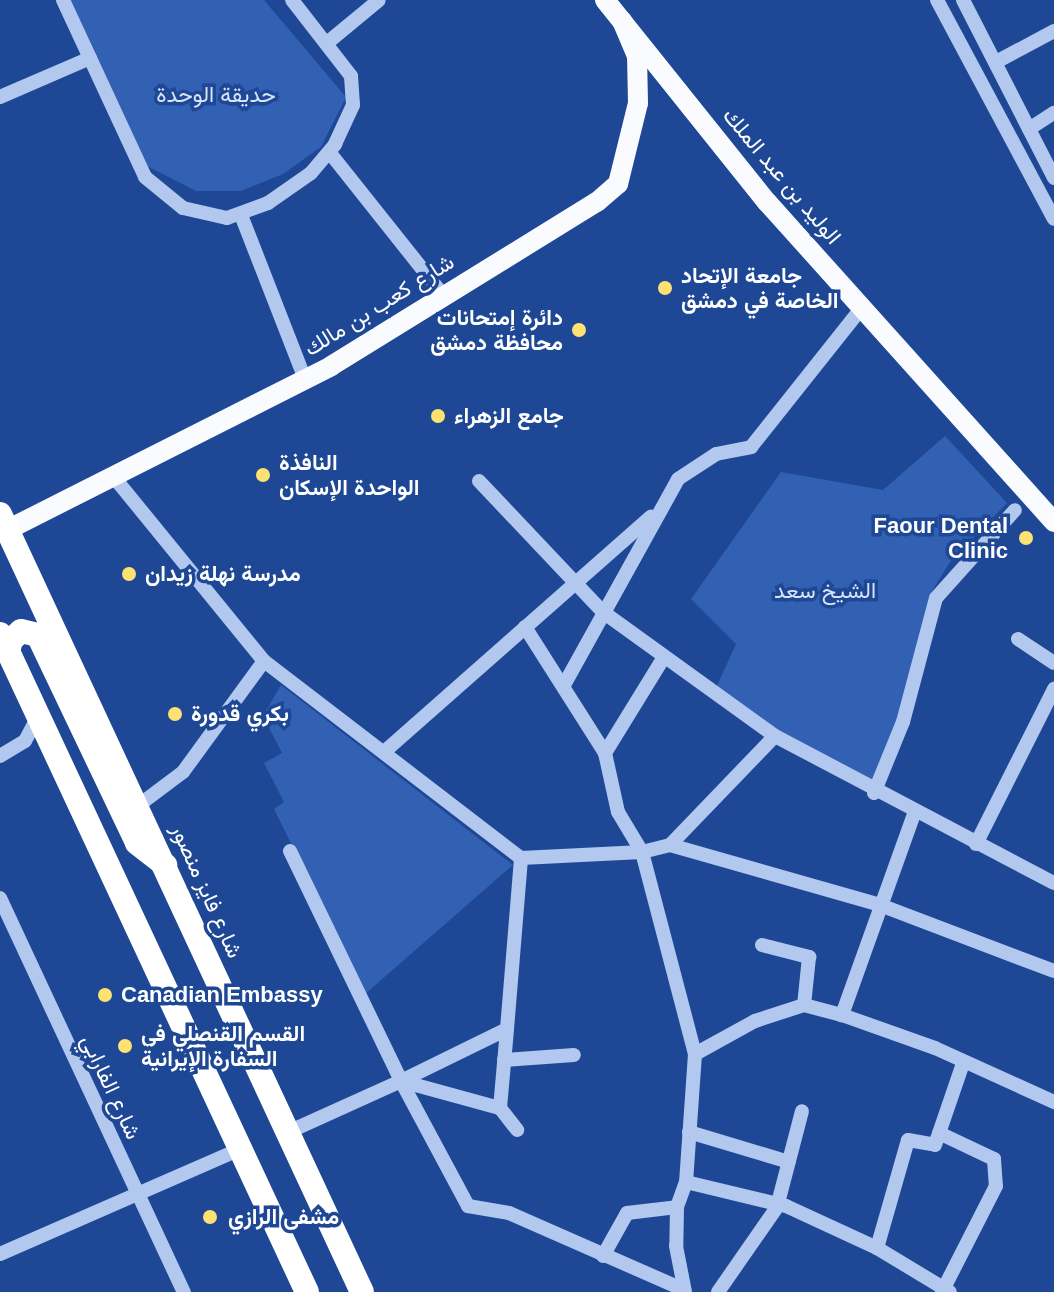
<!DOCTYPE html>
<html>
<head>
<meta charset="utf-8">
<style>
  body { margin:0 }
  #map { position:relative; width:1054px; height:1292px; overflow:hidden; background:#1e4895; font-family:Helvetica,Vazirmatn,sans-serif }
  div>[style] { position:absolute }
  .green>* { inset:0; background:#3260b3 }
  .minor>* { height:14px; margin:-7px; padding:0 7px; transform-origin:7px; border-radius:7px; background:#b2c8ef }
  .major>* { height:20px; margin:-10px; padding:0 10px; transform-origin:10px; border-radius:10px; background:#f9fbff }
  .highway>* { height:24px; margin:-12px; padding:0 12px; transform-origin:12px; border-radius:12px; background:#fff }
  .dots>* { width:22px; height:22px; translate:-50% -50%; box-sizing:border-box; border:4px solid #1e4895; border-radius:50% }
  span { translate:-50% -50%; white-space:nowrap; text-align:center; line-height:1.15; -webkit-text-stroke:7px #1e4895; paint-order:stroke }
  .park-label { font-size:22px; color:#d8e5fa }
  .street-label { font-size:22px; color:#fff }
  .poi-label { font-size:22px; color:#fff; font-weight:700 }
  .left { translate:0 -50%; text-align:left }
  .right { translate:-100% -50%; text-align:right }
</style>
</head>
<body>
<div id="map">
  <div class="green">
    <div style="clip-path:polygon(70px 0,264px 0,346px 97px,321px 147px,283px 174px,241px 191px,196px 191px,143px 164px)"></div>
    <div style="clip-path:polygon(945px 436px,1007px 503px,950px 562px,932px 591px,909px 700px,874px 793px,714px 692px,736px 644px,691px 599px,781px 472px,883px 490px)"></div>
    <div style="clip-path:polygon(281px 685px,513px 865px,365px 994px,274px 809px,284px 802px,264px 763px,282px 753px,263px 716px)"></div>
  </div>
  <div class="minor">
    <div style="left:63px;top:0;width:195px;rotate:65.1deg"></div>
    <div style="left:145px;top:177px;width:49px;rotate:39.2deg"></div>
    <div style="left:183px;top:208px;width:45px;rotate:12.8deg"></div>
    <div style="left:227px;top:218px;width:44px;rotate:-20.1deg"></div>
    <div style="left:268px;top:203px;width:52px;rotate:-34.9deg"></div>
    <div style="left:311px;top:173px;width:38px;rotate:-50deg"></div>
    <div style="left:335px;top:144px;width:43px;rotate:-65.2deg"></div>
    <div style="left:353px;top:105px;width:29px;rotate:-94deg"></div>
    <div style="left:351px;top:76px;width:96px;rotate:-127.8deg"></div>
    <div style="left:937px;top:0;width:248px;rotate:61.9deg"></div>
    <div style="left:963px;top:0;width:200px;rotate:62.9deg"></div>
    <div style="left:327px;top:43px;width:67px;rotate:-39.6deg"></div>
    <div style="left:996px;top:62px;width:66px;rotate:-28.1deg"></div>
    <div style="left:0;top:97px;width:98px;rotate:-23.4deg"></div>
    <div style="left:1029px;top:129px;width:30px;rotate:-33deg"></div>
    <div style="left:330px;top:153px;width:180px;rotate:51.5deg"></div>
    <div style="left:241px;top:215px;width:176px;rotate:68.7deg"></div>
    <div style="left:113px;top:476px;width:239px;rotate:50.8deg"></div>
    <div style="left:264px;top:661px;width:324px;rotate:37.5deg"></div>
    <div style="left:521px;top:858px;width:121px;rotate:-2.8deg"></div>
    <div style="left:642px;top:852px;width:29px;rotate:-14deg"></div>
    <div style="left:670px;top:845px;width:218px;rotate:15.9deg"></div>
    <div style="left:880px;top:905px;width:186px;rotate:20.8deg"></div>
    <div style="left:479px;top:481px;width:180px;rotate:46.6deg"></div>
    <div style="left:603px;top:612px;width:212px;rotate:35.8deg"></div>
    <div style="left:775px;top:736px;width:315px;rotate:27.8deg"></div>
    <div style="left:525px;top:627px;width:149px;rotate:57.6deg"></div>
    <div style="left:605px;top:753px;width:60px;rotate:77.6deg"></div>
    <div style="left:618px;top:812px;width:47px;rotate:59deg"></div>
    <div style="left:642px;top:852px;width:209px;rotate:75.3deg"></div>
    <div style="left:695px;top:1054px;width:128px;rotate:94deg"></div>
    <div style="left:686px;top:1182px;width:27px;rotate:110deg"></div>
    <div style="left:677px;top:1207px;width:39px;rotate:91deg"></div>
    <div style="left:676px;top:1246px;width:47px;rotate:78.9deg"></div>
    <div style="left:1018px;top:639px;width:43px;rotate:33.7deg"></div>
    <div style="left:564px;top:685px;width:235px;rotate:-61deg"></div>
    <div style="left:678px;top:479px;width:45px;rotate:-33.3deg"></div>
    <div style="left:716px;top:454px;width:36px;rotate:-11deg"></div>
    <div style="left:751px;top:447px;width:180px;rotate:-51.5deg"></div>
    <div style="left:384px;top:752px;width:356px;rotate:-41.4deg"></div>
    <div style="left:605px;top:753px;width:113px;rotate:-58.4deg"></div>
    <div style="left:0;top:756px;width:29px;rotate:-31deg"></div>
    <div style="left:25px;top:741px;width:27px;rotate:-62deg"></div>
    <div style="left:874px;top:793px;width:77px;rotate:-67.8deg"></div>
    <div style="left:903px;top:722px;width:128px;rotate:-75.1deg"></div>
    <div style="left:936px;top:598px;width:118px;rotate:-48.1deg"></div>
    <div style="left:139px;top:805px;width:55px;rotate:-36.9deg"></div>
    <div style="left:183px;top:772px;width:137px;rotate:-53.9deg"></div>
    <div style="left:914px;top:814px;width:214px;rotate:109.7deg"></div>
    <div style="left:842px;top:1015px;width:99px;rotate:19.5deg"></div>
    <div style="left:935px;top:1048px;width:131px;rotate:24.4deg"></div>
    <div style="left:976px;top:844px;width:174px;rotate:-63.3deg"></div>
    <div style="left:670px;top:845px;width:151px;rotate:-46.1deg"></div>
    <div style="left:290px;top:851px;width:255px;rotate:64.2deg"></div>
    <div style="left:401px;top:1081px;width:103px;rotate:15.3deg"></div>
    <div style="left:500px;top:1108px;width:28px;rotate:52deg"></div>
    <div style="left:0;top:898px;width:435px;rotate:65deg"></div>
    <div style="left:762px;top:945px;width:49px;rotate:14.3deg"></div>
    <div style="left:809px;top:957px;width:48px;rotate:95.9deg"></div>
    <div style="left:695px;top:1054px;width:68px;rotate:-28.8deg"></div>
    <div style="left:755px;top:1021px;width:52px;rotate:-18.1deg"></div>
    <div style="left:804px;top:1005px;width:39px;rotate:15deg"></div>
    <div style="left:504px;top:1060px;width:70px;rotate:-4.1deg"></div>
    <div style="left:401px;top:1081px;width:118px;rotate:-26.1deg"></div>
    <div style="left:507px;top:1029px;width:172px;rotate:-85.3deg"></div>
    <div style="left:500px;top:1108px;width:79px;rotate:-84.9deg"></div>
    <div style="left:689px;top:1132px;width:104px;rotate:16.7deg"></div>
    <div style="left:286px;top:1133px;width:126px;rotate:-24.3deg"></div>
    <div style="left:401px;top:1081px;width:142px;rotate:61.8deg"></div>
    <div style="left:468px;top:1206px;width:42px;rotate:9.7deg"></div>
    <div style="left:509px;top:1213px;width:189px;rotate:23.7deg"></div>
    <div style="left:939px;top:1133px;width:61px;rotate:25.3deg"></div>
    <div style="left:994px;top:1159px;width:27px;rotate:86deg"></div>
    <div style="left:996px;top:1186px;width:119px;rotate:117deg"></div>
    <div style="left:686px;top:1182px;width:103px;rotate:13.5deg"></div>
    <div style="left:786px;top:1206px;width:100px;rotate:24.8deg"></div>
    <div style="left:877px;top:1248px;width:85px;rotate:31.1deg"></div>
    <div style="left:877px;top:1248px;width:112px;rotate:-74deg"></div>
    <div style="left:908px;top:1140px;width:27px;rotate:10deg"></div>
    <div style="left:935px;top:1145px;width:87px;rotate:-71.1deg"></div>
    <div style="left:0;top:1254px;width:262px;rotate:-23.6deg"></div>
    <div style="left:603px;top:1256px;width:49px;rotate:-60.8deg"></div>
    <div style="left:627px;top:1213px;width:50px;rotate:-6.8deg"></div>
    <div style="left:718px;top:1292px;width:103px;rotate:-55.2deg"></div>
    <div style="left:777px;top:1207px;width:99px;rotate:-75.4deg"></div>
  </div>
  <div class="major">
    <div style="left:605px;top:0;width:259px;rotate:51.3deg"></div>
    <div style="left:767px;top:202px;width:430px;rotate:48.1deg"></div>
    <div style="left:7px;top:530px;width:363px;rotate:-26.8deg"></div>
    <div style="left:331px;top:366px;width:312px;rotate:-31.7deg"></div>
    <div style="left:597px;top:202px;width:28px;rotate:-41deg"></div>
    <div style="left:618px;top:184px;width:83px;rotate:-76.1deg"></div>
    <div style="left:638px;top:103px;width:47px;rotate:-91.2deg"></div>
    <div style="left:637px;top:56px;width:38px;rotate:-113deg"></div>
  </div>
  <div class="highway">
    <div style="left:0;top:514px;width:858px;rotate:65.05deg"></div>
    <div style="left:0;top:634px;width:726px;rotate:64.99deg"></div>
    <div style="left:8px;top:652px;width:12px;rotate:-76deg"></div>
    <div style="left:11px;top:640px;width:13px;rotate:-42deg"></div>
    <div style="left:21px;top:631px;width:17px;rotate:13deg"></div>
    <div style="left:38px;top:635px;width:230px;rotate:64.5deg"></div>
    <div style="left:137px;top:843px;width:36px;rotate:38deg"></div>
  </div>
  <div class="dots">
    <div style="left:665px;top:288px;background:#fde171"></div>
    <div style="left:579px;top:330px;background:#fde171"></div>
    <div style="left:438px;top:416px;background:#fde171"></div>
    <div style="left:263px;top:475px;background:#fde171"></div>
    <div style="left:1026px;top:538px;background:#fde171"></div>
    <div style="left:129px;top:574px;background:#fde171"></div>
    <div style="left:175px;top:714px;background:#fde171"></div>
    <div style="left:105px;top:995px;background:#fde171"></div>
    <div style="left:125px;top:1046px;background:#fde171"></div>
    <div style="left:210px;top:1217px;background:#fde171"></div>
  </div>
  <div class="park-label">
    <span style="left:216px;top:95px">حديقة الوحدة</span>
    <span style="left:825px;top:591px">الشيخ سعد</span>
  </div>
  <div class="street-label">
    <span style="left:782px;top:176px;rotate:50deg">الوليد بن عبد الملك</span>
    <span style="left:379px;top:305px;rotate:-32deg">شارع كعب بن مالك</span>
    <span style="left:207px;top:891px;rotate:66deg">شارع فايز منصور</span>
    <span style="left:111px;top:1087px;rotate:65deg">شارع الفارابي</span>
  </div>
  <div class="poi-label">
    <span class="left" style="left:681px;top:288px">جامعة الإتحاد<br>الخاصة في دمشق</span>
    <span class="right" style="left:563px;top:330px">دائرة إمتحانات<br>محافظة دمشق</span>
    <span class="left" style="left:454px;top:416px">جامع الزهراء</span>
    <span class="left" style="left:279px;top:475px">النافذة<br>الواحدة الإسكان</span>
    <span class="right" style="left:1008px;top:538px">Faour Dental<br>Clinic</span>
    <span class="left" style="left:145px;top:574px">مدرسة نهلة زيدان</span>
    <span class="left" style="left:191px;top:714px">بكري قدورة</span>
    <span class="left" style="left:121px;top:995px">Canadian Embassy</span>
    <span class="left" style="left:141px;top:1046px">القسم القنصلي في<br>السفارة الإيرانية</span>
    <span class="left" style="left:228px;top:1217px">مشفى الرازي</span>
  </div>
</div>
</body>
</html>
